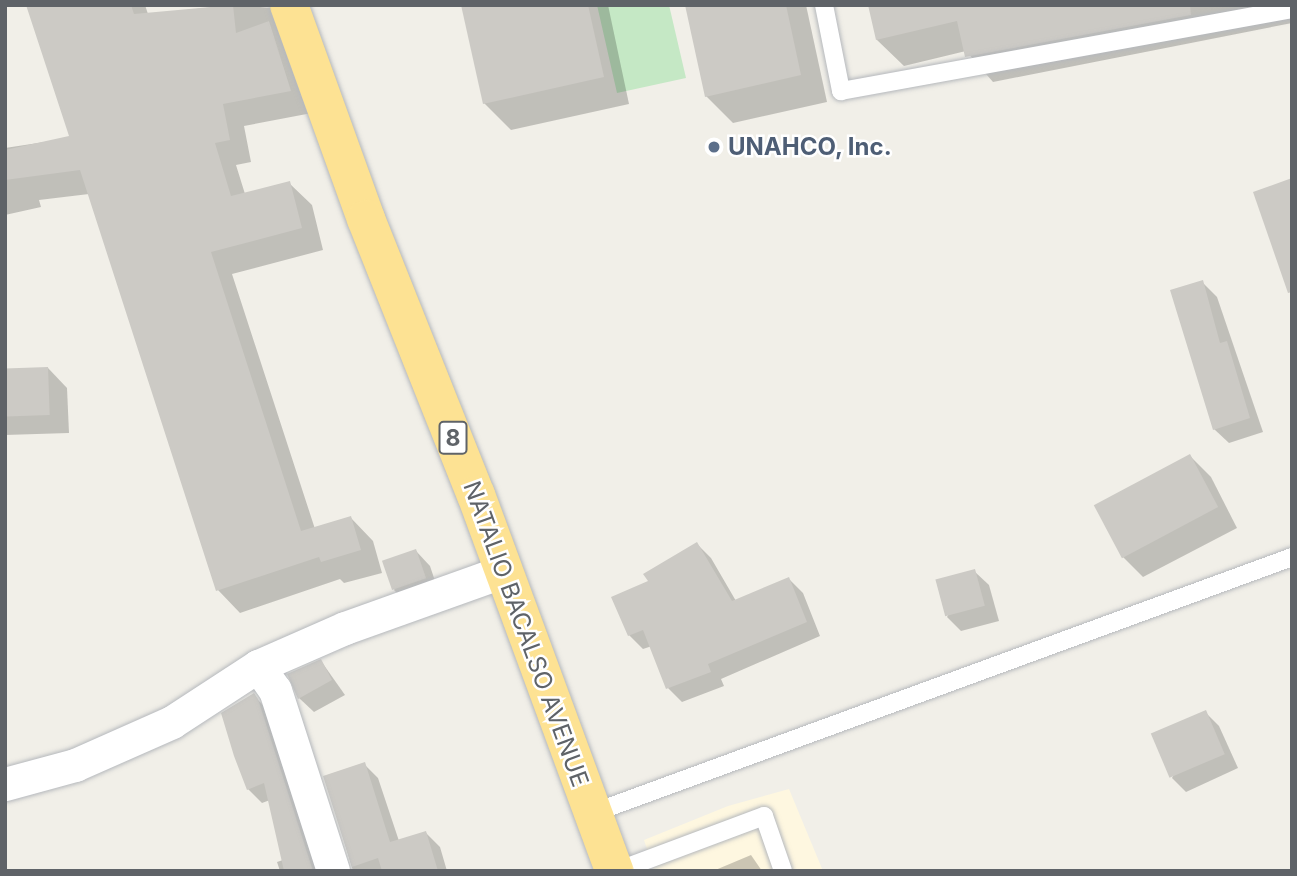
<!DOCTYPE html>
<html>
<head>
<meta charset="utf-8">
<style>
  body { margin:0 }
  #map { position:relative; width:1297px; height:876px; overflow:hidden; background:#f1efe8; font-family:Inter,sans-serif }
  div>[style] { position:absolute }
  .commercial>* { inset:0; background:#fef7e0 }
  .green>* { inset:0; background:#c5e8c5 }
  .shadow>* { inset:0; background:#0003 }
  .building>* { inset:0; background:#cccac5; transform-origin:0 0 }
  .roads { filter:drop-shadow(0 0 2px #b5b8bc) drop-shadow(0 0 2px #b5b8bc) }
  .lane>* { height:18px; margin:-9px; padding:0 9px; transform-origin:9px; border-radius:9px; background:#fff }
  .street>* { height:33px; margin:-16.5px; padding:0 16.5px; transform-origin:16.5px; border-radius:16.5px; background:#fff }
  .highway>* { height:38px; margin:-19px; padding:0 19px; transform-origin:19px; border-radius:19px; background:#fde293 }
  .dots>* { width:19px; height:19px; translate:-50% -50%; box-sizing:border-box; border:4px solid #fff; border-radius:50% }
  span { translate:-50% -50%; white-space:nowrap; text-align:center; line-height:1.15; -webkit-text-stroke:5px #fff; paint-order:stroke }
  .shield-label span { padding:2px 5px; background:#fff; border:2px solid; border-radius:5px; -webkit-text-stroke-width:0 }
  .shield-label { font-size:23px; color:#5f6368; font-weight:700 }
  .service-label { font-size:24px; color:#4e5e75; font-weight:700 }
  .left { translate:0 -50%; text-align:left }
  .street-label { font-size:24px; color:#5f6368 }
  .frame { position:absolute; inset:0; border:7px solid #5f6368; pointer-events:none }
</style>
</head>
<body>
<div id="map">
  <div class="commercial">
    <div style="clip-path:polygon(789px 789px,823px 871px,654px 871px,644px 840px,728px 806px)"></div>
  </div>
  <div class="green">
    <div style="clip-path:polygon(597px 5px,669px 5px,686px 78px,617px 93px)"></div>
  </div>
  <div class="shadow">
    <div style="clip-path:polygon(28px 5px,145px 5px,148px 14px,234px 5px,272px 8px,312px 113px,244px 126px,251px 162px,236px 165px,245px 194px,289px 183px,312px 205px,323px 250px,232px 274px,315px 529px,351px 518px,373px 541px,382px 573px,344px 583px,340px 579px,240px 613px,218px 590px,89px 194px,39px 200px,41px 207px,5px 215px,5px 148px,71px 138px)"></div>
    <div style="clip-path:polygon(463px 5px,608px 5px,629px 104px,511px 130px,484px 103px)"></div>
    <div style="clip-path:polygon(687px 5px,806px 5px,827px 102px,733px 123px,706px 96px)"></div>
    <div style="clip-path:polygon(869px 5px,1292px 5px,1292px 23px,993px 82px,966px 51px,904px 66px,877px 40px)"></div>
    <div style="clip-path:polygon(1202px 282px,1217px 297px,1263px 432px,1229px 443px,1214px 429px)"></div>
    <div style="clip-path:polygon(48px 368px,67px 388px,69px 433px,5px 435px,5px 370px)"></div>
    <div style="clip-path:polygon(1190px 456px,1211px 477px,1237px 528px,1143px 577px,1122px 556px)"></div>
    <div style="clip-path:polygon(697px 544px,711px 558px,736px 601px,789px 579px,803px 593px,820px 636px,721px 679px,724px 686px,682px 702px,668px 688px,652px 646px,643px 649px,629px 635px,650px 582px)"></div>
    <div style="clip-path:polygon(416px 551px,430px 566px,439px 593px,408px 604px,394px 590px)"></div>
    <div style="clip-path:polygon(974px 571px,989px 585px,999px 621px,961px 631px,947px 617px)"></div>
    <div style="clip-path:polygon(321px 661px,345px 695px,314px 712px,299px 698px)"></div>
    <div style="clip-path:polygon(253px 695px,267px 709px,323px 871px,280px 871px,277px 862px,283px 860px,270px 800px,262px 803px,248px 789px)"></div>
    <div style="clip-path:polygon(1205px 712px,1219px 726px,1238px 768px,1186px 792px,1172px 778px)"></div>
    <div style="clip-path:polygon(364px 764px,378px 778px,399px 841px,426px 833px,440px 847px,447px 871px,353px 871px,325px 777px)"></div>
    <div style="clip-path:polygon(751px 855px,762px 871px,713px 871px)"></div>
  </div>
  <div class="building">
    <div style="clip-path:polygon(26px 5px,131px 5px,134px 14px,233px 5px,236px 33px,269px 21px,291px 91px,223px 104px,230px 140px,215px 143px,231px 196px,290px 181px,302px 228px,211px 252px,301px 531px,351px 516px,361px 550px,321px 562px,319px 557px,216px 591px,80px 170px,5px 180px,5px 150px,69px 136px)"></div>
    <div style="clip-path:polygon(461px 5px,588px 5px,604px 77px,483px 104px)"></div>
    <div style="clip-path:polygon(685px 5px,786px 5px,801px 75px,705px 97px)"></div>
    <div style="clip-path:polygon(868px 5px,1190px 5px,1191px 15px,965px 57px,957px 21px,876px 40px)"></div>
    <div style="clip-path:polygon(1292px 178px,1292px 292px,1288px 293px,1253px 192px)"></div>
    <div style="clip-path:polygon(1203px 280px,1220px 343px,1227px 341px,1250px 418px,1213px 430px,1170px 290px)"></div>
    <div style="left:48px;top:367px;width:48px;height:43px;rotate:88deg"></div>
    <div style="left:1190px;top:454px;width:60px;height:109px;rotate:62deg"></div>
    <div style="clip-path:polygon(697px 542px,732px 601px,789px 577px,807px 622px,708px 664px,711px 672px,666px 689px,643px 630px,628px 636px,611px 597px,648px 581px,643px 574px)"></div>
    <div style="left:416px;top:549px;width:31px;height:36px;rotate:71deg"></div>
    <div style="left:975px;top:569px;width:38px;height:41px;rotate:75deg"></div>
    <div style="clip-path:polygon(321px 659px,332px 680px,298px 699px,287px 674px)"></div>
    <div style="clip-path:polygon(254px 693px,258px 699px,313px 871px,284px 871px,264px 783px,247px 790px,234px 756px,221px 713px)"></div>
    <div style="left:1206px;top:710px;width:48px;height:60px;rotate:67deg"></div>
    <div style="clip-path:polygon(365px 762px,390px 842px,426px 831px,438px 871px,382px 871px,378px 858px,352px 867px,323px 776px)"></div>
  </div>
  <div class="roads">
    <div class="lane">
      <div style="left:824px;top:5px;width:88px;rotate:78.8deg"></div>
      <div style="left:841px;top:91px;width:458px;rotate:-10.3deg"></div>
      <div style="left:593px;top:813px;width:744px;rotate:-20.11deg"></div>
      <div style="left:617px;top:871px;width:157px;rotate:-20.5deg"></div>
      <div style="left:764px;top:816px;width:58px;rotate:70.9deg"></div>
    </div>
    <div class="street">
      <div style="left:258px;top:666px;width:29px;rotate:55deg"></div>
      <div style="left:275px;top:690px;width:190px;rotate:72.2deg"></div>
      <div style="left:5px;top:784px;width:73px;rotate:-15.2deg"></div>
      <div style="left:75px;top:765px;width:106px;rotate:-23.9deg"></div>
      <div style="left:172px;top:722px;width:103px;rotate:-33.1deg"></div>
      <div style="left:258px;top:666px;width:95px;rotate:-23.6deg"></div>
      <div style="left:345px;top:628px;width:169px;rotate:-19.7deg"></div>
    </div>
    <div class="highway">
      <div style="left:289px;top:5px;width:227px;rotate:70.2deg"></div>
      <div style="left:366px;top:219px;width:297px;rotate:68.3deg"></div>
      <div style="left:476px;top:495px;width:401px;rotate:69.8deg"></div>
    </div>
  </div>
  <div class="dots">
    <div style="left:714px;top:147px;background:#5c6f8a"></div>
  </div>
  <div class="shield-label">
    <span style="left:453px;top:438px">8</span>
  </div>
  <div class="service-label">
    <span class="left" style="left:728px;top:147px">UNAHCO, Inc.</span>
  </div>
  <div class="street-label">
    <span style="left:526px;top:634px;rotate:70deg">NATALIO BACALSO AVENUE</span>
  </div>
  <div class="frame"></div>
</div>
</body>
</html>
